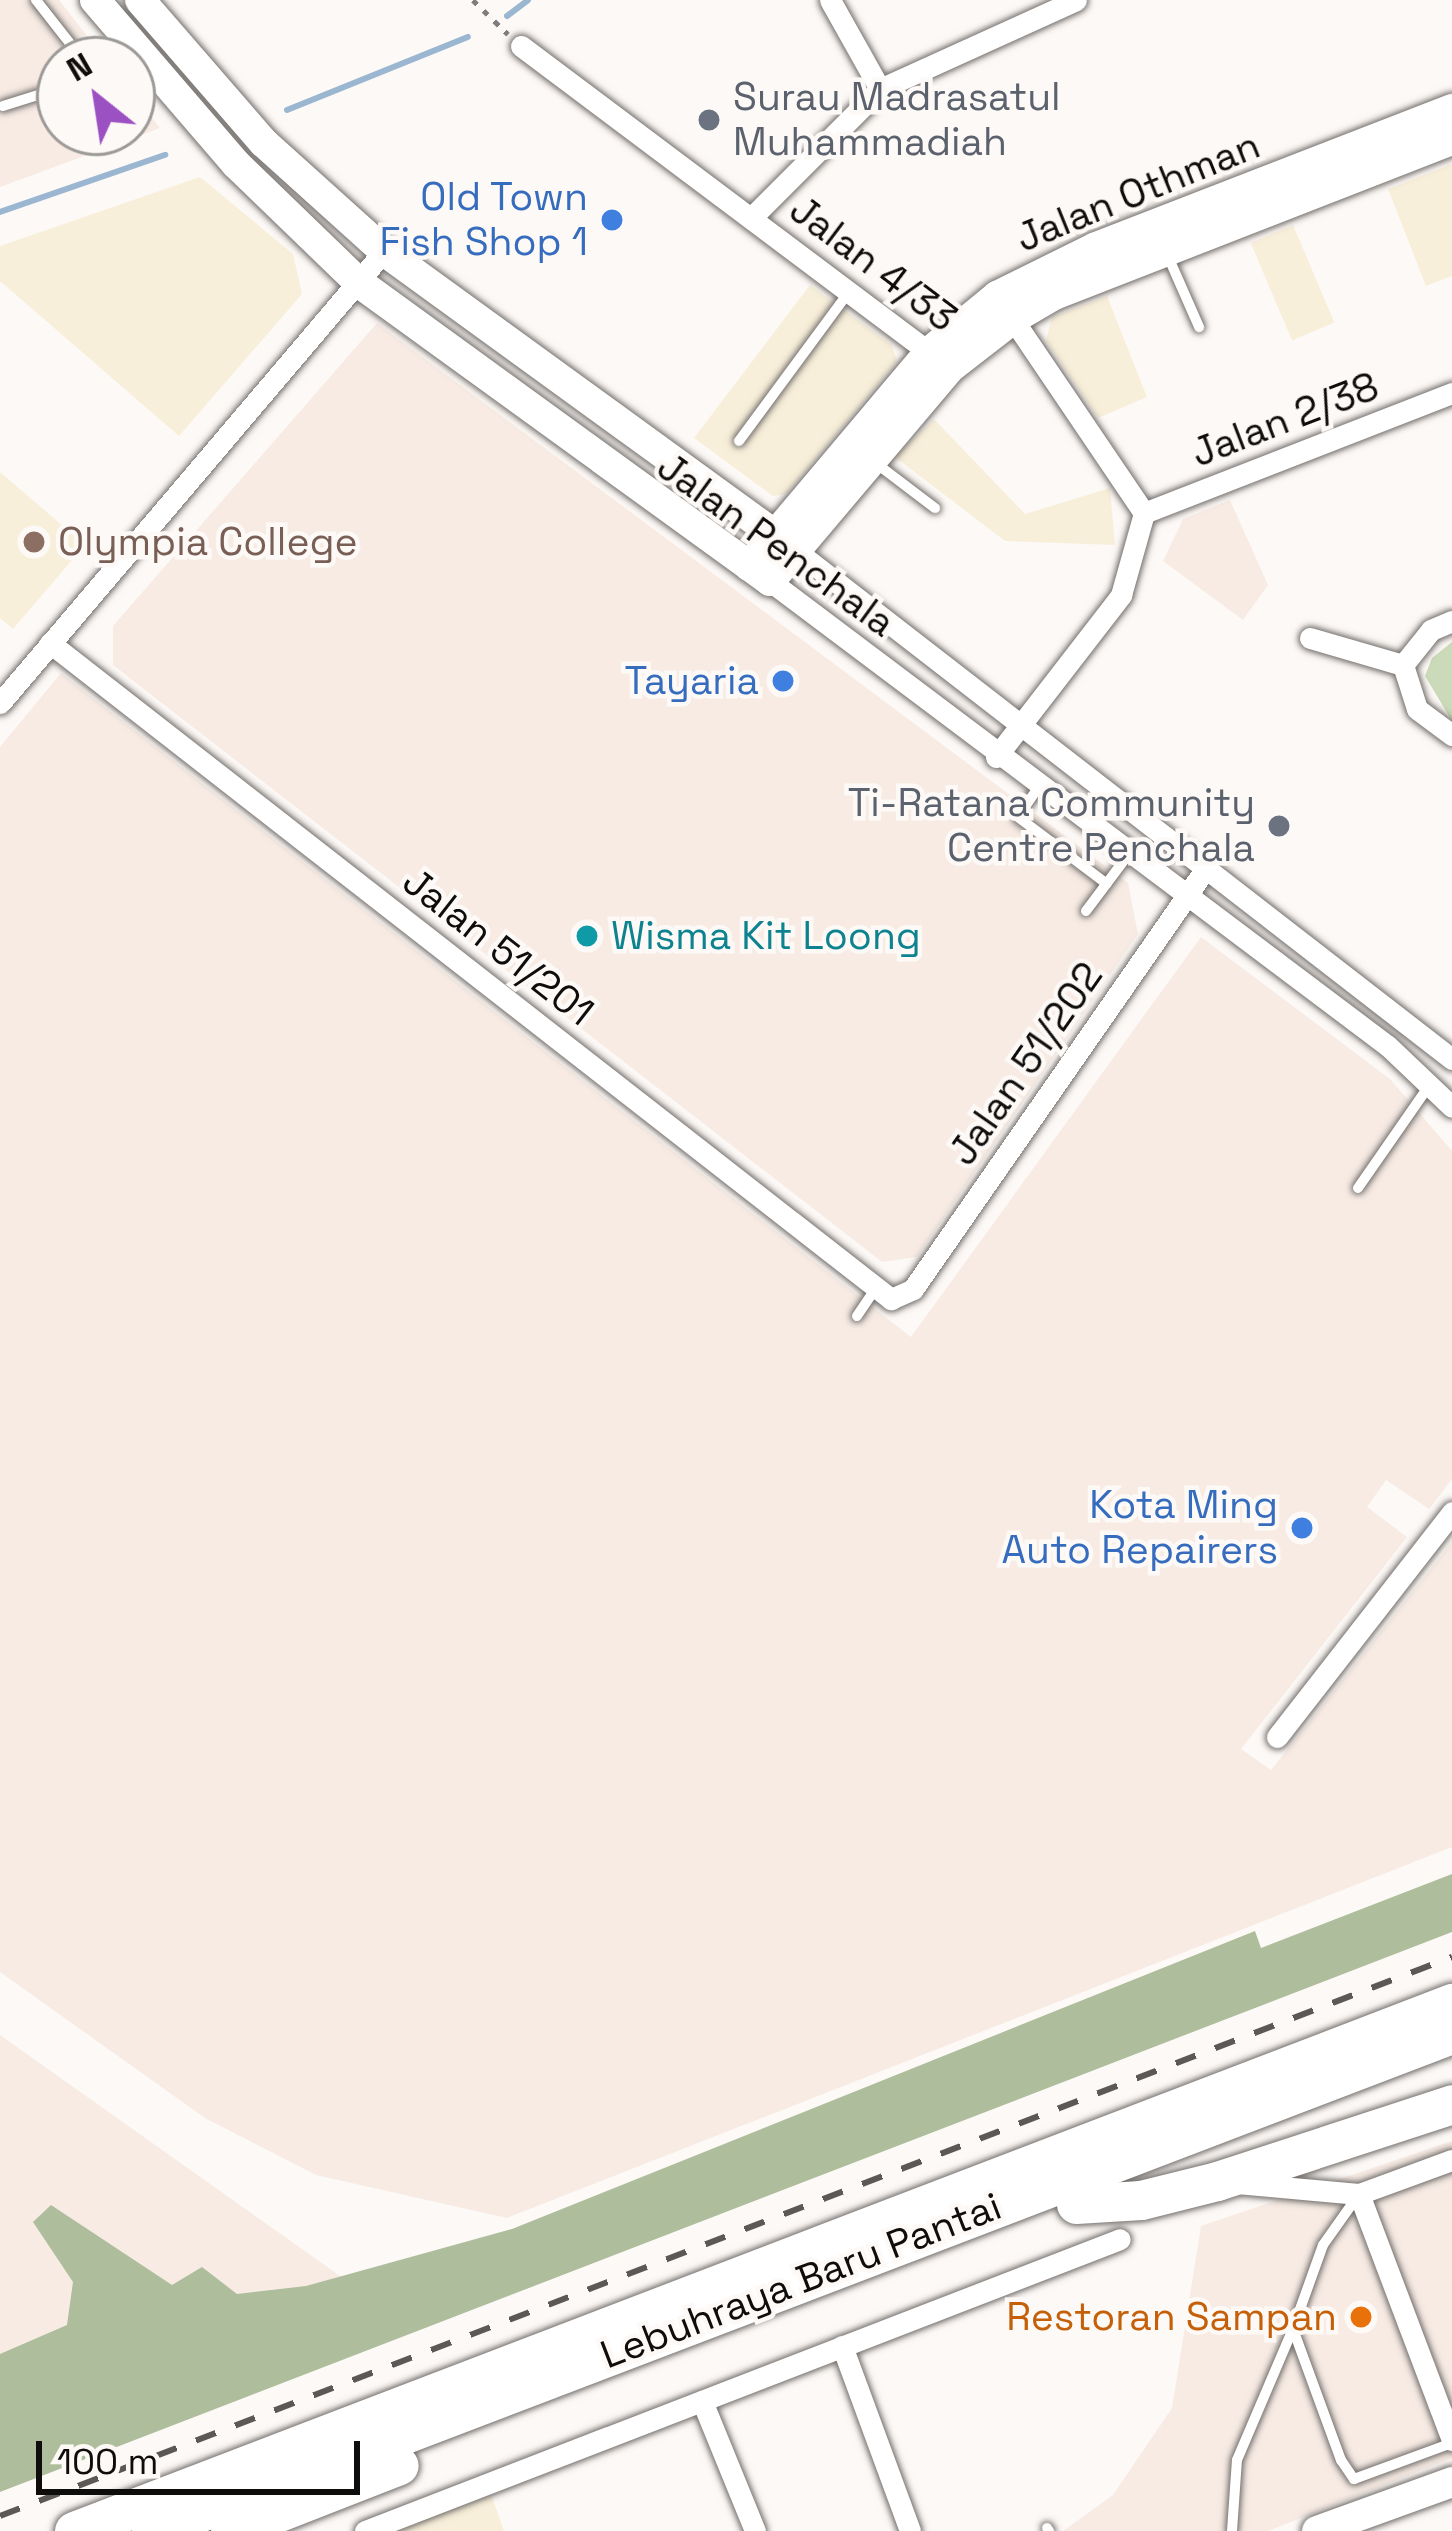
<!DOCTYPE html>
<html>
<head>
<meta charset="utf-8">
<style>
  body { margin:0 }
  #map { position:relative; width:1452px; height:2531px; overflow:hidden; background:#fdf9f6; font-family:"Space Grotesk",sans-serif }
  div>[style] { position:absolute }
  .commercial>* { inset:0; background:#f8efda; transform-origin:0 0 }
  .built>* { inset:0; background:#f7ebe4 }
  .green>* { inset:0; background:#cbdab9 }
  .forest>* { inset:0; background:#aebd9c }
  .stream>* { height:6px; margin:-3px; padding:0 3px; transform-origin:3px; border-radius:3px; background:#9ab6d1 }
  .path>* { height:4.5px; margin-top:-2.25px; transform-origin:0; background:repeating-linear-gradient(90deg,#807e7c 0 6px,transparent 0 15px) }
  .roads { filter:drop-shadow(0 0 3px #736f6c) drop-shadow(0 0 3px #736f6c) }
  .lane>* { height:10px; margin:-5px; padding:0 5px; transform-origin:5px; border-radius:5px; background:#fff }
  .street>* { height:21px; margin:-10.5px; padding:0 10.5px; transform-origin:10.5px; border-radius:10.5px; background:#fff }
  .secondary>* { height:30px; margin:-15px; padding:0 15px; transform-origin:15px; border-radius:15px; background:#fff }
  .highway>* { height:39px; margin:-19.5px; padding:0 19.5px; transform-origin:19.5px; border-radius:19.5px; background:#fff }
  .rail>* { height:6px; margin-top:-3px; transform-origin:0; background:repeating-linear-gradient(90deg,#5b5957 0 21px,transparent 0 42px) }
  .dots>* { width:33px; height:33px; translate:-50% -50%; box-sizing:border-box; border:6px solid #fdf9f6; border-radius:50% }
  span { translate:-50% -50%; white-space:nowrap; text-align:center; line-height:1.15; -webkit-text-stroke:9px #fdf9f6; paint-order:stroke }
  .worship-label { font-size:39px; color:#5b616d }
  .left { translate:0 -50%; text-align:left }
  .right { translate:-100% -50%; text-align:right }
  .street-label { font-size:39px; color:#0e0d0c }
  .shop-label { font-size:39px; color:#366cbe }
  .education-label { font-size:39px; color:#785e54 }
  .culture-label { font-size:39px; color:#0d838f }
  .food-label { font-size:39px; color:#c56008 }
  .north { position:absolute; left:36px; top:36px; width:120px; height:120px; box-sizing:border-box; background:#fdf9f6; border:3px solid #9d9b98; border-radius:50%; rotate:330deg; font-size:33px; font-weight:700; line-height:48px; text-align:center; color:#0e0d0c }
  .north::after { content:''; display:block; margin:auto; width:42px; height:54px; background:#9c51c3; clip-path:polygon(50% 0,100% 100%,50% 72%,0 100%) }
  .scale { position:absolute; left:36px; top:2441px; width:324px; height:54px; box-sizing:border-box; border:6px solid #0e0d0c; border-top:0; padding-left:15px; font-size:36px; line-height:42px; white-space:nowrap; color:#0e0d0c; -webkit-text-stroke:9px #fdf9f6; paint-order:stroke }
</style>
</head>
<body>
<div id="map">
  <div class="commercial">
    <div style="clip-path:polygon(1452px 164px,1452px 276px,1426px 286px,1388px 189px)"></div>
    <div style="clip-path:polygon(200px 177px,293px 254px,302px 294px,179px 436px,0 281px,0 246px)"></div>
    <div style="left:1293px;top:225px;width:106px;height:46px;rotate:67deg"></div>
    <div style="clip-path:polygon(810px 285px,892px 345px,897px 361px,786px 494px,773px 496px,694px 438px)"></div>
    <div style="clip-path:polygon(1107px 296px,1147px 397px,1098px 418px,1046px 341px,1052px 317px)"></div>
    <div style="clip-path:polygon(934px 419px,1025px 514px,1110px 488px,1115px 545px,1005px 541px,895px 457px)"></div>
    <div style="clip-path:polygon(0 472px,85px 545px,13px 629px,0 618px)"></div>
    <div style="clip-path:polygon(491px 2494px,504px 2531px,395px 2531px)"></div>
  </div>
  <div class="built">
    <div style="clip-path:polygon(0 0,59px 0,106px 60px,60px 60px,60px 132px,132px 132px,132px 93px,160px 128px,0 187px)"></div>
    <div style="clip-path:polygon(377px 323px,1128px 883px,1138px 934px,917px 1257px,882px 1262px,113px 665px,113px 626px)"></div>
    <div style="clip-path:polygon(1230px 500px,1268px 585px,1243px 620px,1163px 561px,1183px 519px)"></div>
    <div style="clip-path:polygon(61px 673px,911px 1337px,1201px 937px,1390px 1079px,1452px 1151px,1452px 1479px,1429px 1509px,1386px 1480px,1367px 1507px,1407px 1537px,1241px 1749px,1271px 1770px,1452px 1542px,1452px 1847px,507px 2218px,316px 2175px,205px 2118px,0 1972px,0 747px)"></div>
    <div style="clip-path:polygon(0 2035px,347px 2281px,0 2413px)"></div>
    <div style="clip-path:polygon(1452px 2141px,1452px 2458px,1268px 2531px,1063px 2531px,1113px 2495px,1172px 2408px,1201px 2226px)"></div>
  </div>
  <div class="green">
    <div style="clip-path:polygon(1452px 642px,1452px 721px,1425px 676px,1432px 658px)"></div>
  </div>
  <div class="forest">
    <div style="clip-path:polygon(1452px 1874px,1452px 1932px,0 2492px,0 2354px,67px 2325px,73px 2282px,33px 2222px,51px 2205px,172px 2285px,202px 2267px,237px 2294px,306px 2286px,512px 2229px,1255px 1931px,1261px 1948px)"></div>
  </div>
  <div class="stream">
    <div style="left:507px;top:16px;width:26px;rotate:-37deg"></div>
    <div style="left:287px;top:110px;width:195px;rotate:-22deg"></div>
    <div style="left:0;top:212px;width:175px;rotate:-19.1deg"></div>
  </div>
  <div class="path">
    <div style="left:473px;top:0;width:49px;rotate:44.2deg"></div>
  </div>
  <div class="roads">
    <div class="lane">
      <div style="left:36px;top:0;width:76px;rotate:51.9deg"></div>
      <div style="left:3px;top:106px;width:60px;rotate:-17.5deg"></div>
      <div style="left:1167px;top:254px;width:80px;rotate:66.3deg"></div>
      <div style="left:739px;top:441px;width:184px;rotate:-53.6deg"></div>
      <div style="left:877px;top:464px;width:73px;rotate:37.2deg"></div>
      <div style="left:1038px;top:788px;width:35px;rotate:125deg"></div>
      <div style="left:1018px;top:817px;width:111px;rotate:37deg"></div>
      <div style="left:1086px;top:911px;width:70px;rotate:-53.1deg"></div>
      <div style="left:1358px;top:1188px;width:124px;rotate:-55.2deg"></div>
      <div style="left:857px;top:1316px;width:32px;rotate:-56deg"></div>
      <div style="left:1357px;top:2197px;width:59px;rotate:125.3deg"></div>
      <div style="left:1323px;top:2245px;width:89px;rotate:109.7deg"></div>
      <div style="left:1293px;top:2329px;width:140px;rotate:69.9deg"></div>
      <div style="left:1341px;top:2460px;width:23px;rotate:56deg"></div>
      <div style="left:1354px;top:2479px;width:104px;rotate:-20.2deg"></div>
      <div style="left:1047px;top:2528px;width:4px;rotate:56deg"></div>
      <div style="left:1232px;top:2531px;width:71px;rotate:-86deg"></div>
      <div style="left:1237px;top:2460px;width:142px;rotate:-66.9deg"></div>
    </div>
    <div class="street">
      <div style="left:830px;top:0;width:102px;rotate:60.7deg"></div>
      <div style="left:521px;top:46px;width:521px;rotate:36.89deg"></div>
      <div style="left:752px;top:217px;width:181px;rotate:-45deg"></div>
      <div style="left:880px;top:89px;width:215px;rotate:-24.4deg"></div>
      <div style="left:1144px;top:513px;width:331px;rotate:-21.3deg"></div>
      <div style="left:795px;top:550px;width:831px;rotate:37.77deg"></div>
      <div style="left:770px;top:581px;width:773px;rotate:36.96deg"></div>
      <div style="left:1388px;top:1046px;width:88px;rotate:43.6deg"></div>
      <div style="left:1452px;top:621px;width:23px;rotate:157deg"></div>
      <div style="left:1431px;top:630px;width:45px;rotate:128.7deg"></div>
      <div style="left:1403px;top:665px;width:46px;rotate:72.3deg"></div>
      <div style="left:1417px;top:709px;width:44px;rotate:36.6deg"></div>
      <div style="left:1310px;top:638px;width:97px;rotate:16.2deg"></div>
      <div style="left:50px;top:643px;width:1067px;rotate:37.96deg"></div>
      <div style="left:891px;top:1299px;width:24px;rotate:-24deg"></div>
      <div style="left:913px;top:1289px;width:513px;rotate:-55.16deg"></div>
      <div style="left:0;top:703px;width:593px;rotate:-49.65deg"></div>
      <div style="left:996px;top:757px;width:205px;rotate:-52.3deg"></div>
      <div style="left:1121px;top:595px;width:85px;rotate:-74.3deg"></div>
      <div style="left:1144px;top:513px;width:244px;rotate:-124.1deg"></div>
      <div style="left:1277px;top:1737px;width:285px;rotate:-52.1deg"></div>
      <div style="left:1237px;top:2183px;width:122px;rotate:5.2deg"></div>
      <div style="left:1359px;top:2194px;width:99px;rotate:-20.1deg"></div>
      <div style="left:1359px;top:2194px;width:263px;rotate:69.3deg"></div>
      <div style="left:842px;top:2346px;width:197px;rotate:69.8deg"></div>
      <div style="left:702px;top:2401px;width:140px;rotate:67.8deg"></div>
      <div style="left:365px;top:2531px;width:809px;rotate:-21.14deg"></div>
    </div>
    <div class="secondary">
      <div style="left:95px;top:0;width:216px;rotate:49.3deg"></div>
      <div style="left:236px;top:164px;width:170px;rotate:44deg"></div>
      <div style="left:358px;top:282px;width:509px;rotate:35.97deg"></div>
      <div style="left:770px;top:581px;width:279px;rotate:-49.8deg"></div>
      <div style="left:950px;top:368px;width:80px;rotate:-37.9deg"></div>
      <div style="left:1013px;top:319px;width:48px;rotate:-30.3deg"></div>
      <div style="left:1054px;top:295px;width:427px;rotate:-21.3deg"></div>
      <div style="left:140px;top:0;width:189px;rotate:49.1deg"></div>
      <div style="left:264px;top:143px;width:161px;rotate:42deg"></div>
      <div style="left:384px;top:251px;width:500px;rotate:35.98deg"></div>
      <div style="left:749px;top:566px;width:280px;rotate:-49.9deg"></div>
      <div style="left:929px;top:352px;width:88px;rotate:-39.5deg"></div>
      <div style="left:997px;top:296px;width:110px;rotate:-26.3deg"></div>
      <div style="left:1096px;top:247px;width:382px;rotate:-21.2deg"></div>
      <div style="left:1317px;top:2531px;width:144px;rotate:-19.9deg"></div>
    </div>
    <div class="highway">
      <div style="left:1076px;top:2204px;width:65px;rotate:-3.5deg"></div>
      <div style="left:1141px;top:2200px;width:78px;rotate:-14deg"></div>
      <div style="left:1217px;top:2181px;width:247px;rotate:-18.1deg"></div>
      <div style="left:74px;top:2531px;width:1476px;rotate:-20.97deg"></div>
      <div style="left:151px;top:2531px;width:1393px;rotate:-20.91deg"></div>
      <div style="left:230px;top:2531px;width:181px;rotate:-21.3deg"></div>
    </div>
  </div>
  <div class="rail">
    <div style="left:0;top:2516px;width:1556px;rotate:-21.06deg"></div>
  </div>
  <div class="dots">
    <div style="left:709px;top:120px;background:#6b7280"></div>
    <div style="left:612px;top:220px;background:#3f7fe0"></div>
    <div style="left:34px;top:542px;background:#8d6e63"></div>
    <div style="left:783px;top:681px;background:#3f7fe0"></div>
    <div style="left:1279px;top:826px;background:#6b7280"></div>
    <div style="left:587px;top:936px;background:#0f9aa8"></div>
    <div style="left:1302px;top:1528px;background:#3f7fe0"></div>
    <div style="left:1361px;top:2317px;background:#e8710a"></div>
  </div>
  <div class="worship-label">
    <span class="left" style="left:733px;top:120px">Surau Madrasatul<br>Muhammadiah</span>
    <span class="right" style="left:1255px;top:826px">Ti-Ratana Community<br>Centre Penchala</span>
  </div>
  <div class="street-label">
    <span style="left:1138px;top:192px;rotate:-22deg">Jalan Othman</span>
    <span style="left:873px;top:264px;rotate:37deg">Jalan 4/33</span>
    <span style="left:1285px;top:420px;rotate:-21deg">Jalan 2/38</span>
    <span style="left:776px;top:545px;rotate:36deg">Jalan Penchala</span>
    <span style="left:498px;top:947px;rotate:38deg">Jalan 51/201</span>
    <span style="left:1026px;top:1064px;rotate:-55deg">Jalan 51/202</span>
    <span style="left:801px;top:2281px;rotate:-21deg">Lebuhraya Baru Pantai</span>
  </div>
  <div class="shop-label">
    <span class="right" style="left:588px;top:220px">Old Town<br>Fish Shop 1</span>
    <span class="right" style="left:759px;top:681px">Tayaria</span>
    <span class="right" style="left:1278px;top:1528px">Kota Ming<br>Auto Repairers</span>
  </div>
  <div class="education-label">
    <span class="left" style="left:58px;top:542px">Olympia College</span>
  </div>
  <div class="culture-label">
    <span class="left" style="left:611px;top:936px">Wisma Kit Loong</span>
  </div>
  <div class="food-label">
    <span class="right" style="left:1337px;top:2317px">Restoran Sampan</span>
  </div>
  <div class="north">N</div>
  <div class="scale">100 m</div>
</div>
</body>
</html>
